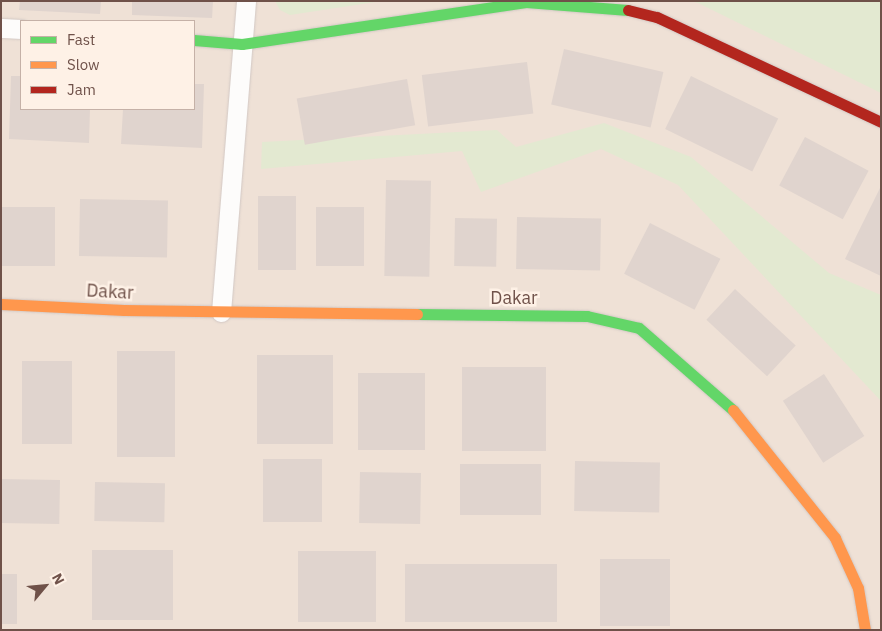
<!DOCTYPE html>
<html>
<head>
<meta charset="utf-8">
<style>
  body { margin:0 }
  #map { position:relative; width:882px; height:631px; overflow:hidden; background:#f4ede6; font-family:"IBM Plex Sans",sans-serif }
  div>[style] { position:absolute }
  .residential>* { inset:0; background:#efe1d6 }
  .green>* { inset:0; background:#e3e9d1 }
  .building>* { inset:0; background:#e0d4ce; transform-origin:0 0 }
  .roads { filter:drop-shadow(0 0 1px #d2c8c4) drop-shadow(0 0 1px #d2c8c4) }
  .street>* { height:19px; margin:-9.5px; padding:0 9.5px; transform-origin:9.5px; border-radius:9.5px; background:#fdfcfb }
  .fast>* { height:11px; margin:-5.5px; padding:0 5.5px; transform-origin:5.5px; border-radius:5.5px; background:#63d668 }
  .slow>* { height:11px; margin:-5.5px; padding:0 5.5px; transform-origin:5.5px; border-radius:5.5px; background:#ff974d }
  .jam>* { height:11px; margin:-5.5px; padding:0 5.5px; transform-origin:5.5px; border-radius:5.5px; background:#b3261e }
  span { translate:-50% -50%; white-space:nowrap; text-align:center; line-height:1.15; -webkit-text-stroke:5px #fef1e6; paint-order:stroke }
  .street-label { font-size:18px; color:#6f5149 }
  .frame { position:absolute; inset:0; border:2px solid #6f5149; pointer-events:none }
  .legend { position:absolute; left:20px; top:20px; width:175px; height:90px; box-sizing:border-box; background:#fef1e6; border:1px solid #c5b1a7; margin:0; padding:6px 9px; list-style:none; font-size:15px; color:#6f5149 }
  .legend li { display:flex; align-items:center; gap:10px; height:25px }
  .legend b { width:25px; border:1px solid #c5b1a7 }
  .north { position:absolute; left:20px; top:561px; width:50px; height:50px; -webkit-text-stroke:4px #fef1e6; paint-order:stroke; rotate:62deg; font-size:14px; font-weight:700; line-height:20px; text-align:center; color:#6f5149 }
  .north::after { content:''; display:block; margin:auto; width:18px; height:22px; background:#6f5149; clip-path:polygon(50% 0,100% 100%,50% 72%,0 100%) }
</style>
</head>
<body>
<div id="map">
  <div class="residential">
    <div style="clip-path:polygon(evenodd,1px 1px,881px 1px,881px 630px,1px 630px,1px 1px,21px 21px,194px 21px,194px 109px,21px 109px,21px 21px)"></div>
  </div>
  <div class="green">
    <div style="clip-path:polygon(275px 1px,382px 1px,290px 15px,280px 10px)"></div>
    <div style="clip-path:polygon(690px 1px,881px 1px,881px 93px,698px 3px)"></div>
    <div style="clip-path:polygon(604px 123px,691px 157px,829px 273px,881px 295px,881px 401px,678px 185px,601px 149px,481px 192px,462px 151px,261px 169px,262px 142px,497px 130px,516px 147px)"></div>
  </div>
  <div class="building">
    <div style="clip-path:polygon(20px 1px,101px 1px,100px 14px,19px 10px)"></div>
    <div style="clip-path:polygon(132px 1px,213px 1px,212px 18px,132px 15px)"></div>
    <div style="left:564px;top:49px;width:102px;height:57px;rotate:13deg"></div>
    <div style="left:527px;top:62px;width:52px;height:106px;rotate:83deg"></div>
    <div style="clip-path:polygon(11px 76px,21px 76px,21px 109px,90px 109px,89px 143px,9px 139px)"></div>
    <div style="left:691px;top:76px;width:97px;height:59px;rotate:26deg"></div>
    <div style="left:407px;top:79px;width:47px;height:112px;rotate:80deg"></div>
    <div style="clip-path:polygon(194px 84px,204px 84px,202px 148px,121px 144px,123px 109px,194px 109px)"></div>
    <div style="left:805px;top:137px;width:72px;height:55px;rotate:28deg"></div>
    <div style="left:386px;top:180px;width:45px;height:96px;rotate:1deg"></div>
    <div style="clip-path:polygon(881px 186px,881px 276px,845px 259px)"></div>
    <div style="left:258px;top:196px;width:38px;height:74px"></div>
    <div style="left:80px;top:199px;width:88px;height:57px;rotate:1deg"></div>
    <div style="left:1px;top:207px;width:54px;height:59px"></div>
    <div style="left:316px;top:207px;width:48px;height:59px"></div>
    <div style="left:517px;top:217px;width:84px;height:52px;rotate:1deg"></div>
    <div style="left:455px;top:218px;width:42px;height:48px;rotate:1deg"></div>
    <div style="left:650px;top:223px;width:79px;height:57px;rotate:27deg"></div>
    <div style="left:735px;top:289px;width:83px;height:42px;rotate:43deg"></div>
    <div style="left:117px;top:351px;width:58px;height:106px"></div>
    <div style="left:257px;top:355px;width:76px;height:89px"></div>
    <div style="left:22px;top:361px;width:50px;height:83px"></div>
    <div style="left:462px;top:367px;width:84px;height:84px"></div>
    <div style="left:358px;top:373px;width:67px;height:77px"></div>
    <div style="left:824px;top:374px;width:74px;height:49px;rotate:57deg"></div>
    <div style="left:263px;top:459px;width:59px;height:63px"></div>
    <div style="left:575px;top:461px;width:85px;height:50px;rotate:1deg"></div>
    <div style="left:460px;top:464px;width:81px;height:51px"></div>
    <div style="left:360px;top:472px;width:61px;height:51px;rotate:1deg"></div>
    <div style="left:1px;top:479px;width:59px;height:44px;rotate:1deg"></div>
    <div style="left:95px;top:482px;width:70px;height:39px;rotate:1deg"></div>
    <div style="left:92px;top:550px;width:81px;height:70px"></div>
    <div style="left:298px;top:551px;width:78px;height:71px"></div>
    <div style="left:600px;top:559px;width:70px;height:67px"></div>
    <div style="left:405px;top:564px;width:152px;height:58px"></div>
    <div style="left:1px;top:574px;width:16px;height:50px"></div>
  </div>
  <div class="roads">
    <div class="street">
      <div style="left:1px;top:28px;width:20px;rotate:3deg"></div>
      <div style="left:221px;top:312px;width:312px;rotate:-85.4deg"></div>
    </div>
    <div class="fast">
      <div style="left:194px;top:40px;width:48px;rotate:4.8deg"></div>
      <div style="left:242px;top:44px;width:287px;rotate:-8.4deg"></div>
      <div style="left:526px;top:2px;width:102px;rotate:4.5deg"></div>
      <div style="left:417px;top:314px;width:170px;rotate:0.7deg"></div>
      <div style="left:587px;top:316px;width:53px;rotate:13deg"></div>
      <div style="left:639px;top:328px;width:125px;rotate:41.1deg"></div>
    </div>
    <div class="slow">
      <div style="left:1px;top:304px;width:123px;rotate:2.8deg"></div>
      <div style="left:124px;top:310px;width:293px;rotate:0.8deg"></div>
      <div style="left:733px;top:410px;width:164px;rotate:51.4deg"></div>
      <div style="left:835px;top:538px;width:55px;rotate:65.3deg"></div>
      <div style="left:858px;top:588px;width:43px;rotate:80.5deg"></div>
    </div>
    <div class="jam">
      <div style="left:628px;top:10px;width:30px;rotate:14deg"></div>
      <div style="left:657px;top:17px;width:247px;rotate:25.1deg"></div>
    </div>
  </div>
  <div class="street-label">
    <span style="left:110px;top:292px;rotate:3deg">Dakar</span>
    <span style="left:514px;top:298px">Dakar</span>
  </div>
  <div class="frame"></div>
  <ul class="legend">
  <li><b style="height:6px;background:#63d668"></b>Fast</li>
  <li><b style="height:6px;background:#ff974d"></b>Slow</li>
  <li><b style="height:6px;background:#b3261e"></b>Jam</li>
  </ul>
  <div class="north">N</div>
</div>
</body>
</html>
